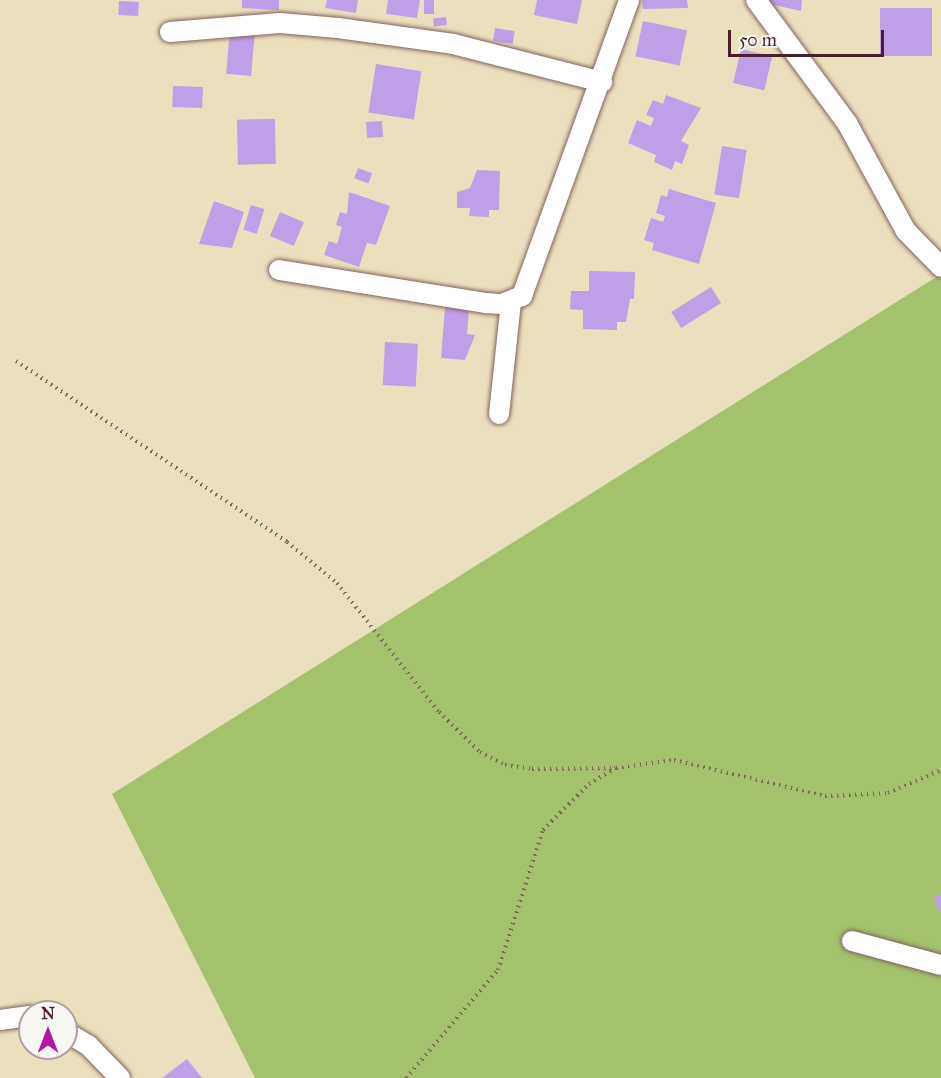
<!DOCTYPE html>
<html>
<head>
<meta charset="utf-8">
<style>
  body { margin:0 }
  #map { position:relative; width:941px; height:1078px; overflow:hidden; background:#ebe0be; font-family:"IM FELL Great Primer",serif }
  div>[style] { position:absolute }
  .green>* { inset:0; background:#a3c26b }
  .building>* { inset:0; background:#bf9fe7; transform-origin:0 0 }
  .path>* { height:4px; margin-top:-2px; transform-origin:0; background:repeating-linear-gradient(90deg,#82635e 0 1.5px,transparent 0 6px) }
  .roads { filter:drop-shadow(0 0 2px #82635e) drop-shadow(0 0 2px #82635e) }
  .minor>* { height:20px; margin:-10px; padding:0 10px; transform-origin:10px; border-radius:10px; background:#fff }
  span { translate:-50% -50%; white-space:nowrap; text-align:center; line-height:1.15; -webkit-text-stroke:4.5px #f6f6f2; paint-order:stroke }
  .north { position:absolute; left:18px; top:1000px; width:60px; height:60px; box-sizing:border-box; background:#f6f6f2; border:2px solid #b1a0a2; border-radius:50%; rotate:0deg; font-size:16px; font-weight:700; line-height:24px; text-align:center; color:#4a1f2b }
  .north::after { content:''; display:block; margin:auto; width:21px; height:27px; background:#b5179e; clip-path:polygon(50% 0,100% 100%,50% 72%,0 100%) }
  .scale { position:absolute; left:728px; top:30px; width:156px; height:27px; box-sizing:border-box; border:3px solid #4a1f2b; border-top:0; padding-left:8px; font-size:18px; line-height:21px; white-space:nowrap; color:#4a1f2b; -webkit-text-stroke:4px #f6f6f2; paint-order:stroke }
</style>
</head>
<body>
<div id="map">
  <div class="green">
    <div style="clip-path:polygon(941px 274px,941px 1078px,255px 1078px,112px 794px)"></div>
  </div>
  <div class="building">
    <div style="clip-path:polygon(242px 0,279px 0,279px 10px,242px 8px)"></div>
    <div style="clip-path:polygon(327px 0,358px 0,356px 13px,325px 8px)"></div>
    <div style="clip-path:polygon(388px 0,420px 0,417px 18px,386px 14px)"></div>
    <div style="left:424px;top:0;width:10px;height:14px"></div>
    <div style="clip-path:polygon(537px 0,582px 0,577px 24px,534px 15px)"></div>
    <div style="clip-path:polygon(642px 0,687px 0,688px 8px,643px 9px)"></div>
    <div style="clip-path:polygon(770px 0,802px 0,801px 11px,770px 4px)"></div>
    <div style="left:119px;top:1px;width:20px;height:14px;rotate:3deg"></div>
    <div style="left:880px;top:8px;width:52px;height:48px"></div>
    <div style="left:446px;top:17px;width:8px;height:13px;rotate:83deg"></div>
    <div style="left:643px;top:21px;width:45px;height:36px;rotate:12deg"></div>
    <div style="left:495px;top:28px;width:20px;height:13px;rotate:9deg"></div>
    <div style="left:230px;top:30px;width:25px;height:44px;rotate:5deg"></div>
    <div style="left:741px;top:49px;width:32px;height:35px;rotate:13deg"></div>
    <div style="left:376px;top:64px;width:46px;height:49px;rotate:9deg"></div>
    <div style="left:173px;top:86px;width:30px;height:21px;rotate:2deg"></div>
    <div style="clip-path:polygon(666px 95px,701px 108px,681px 141px,689px 145px,682px 164px,675px 161px,672px 170px,654px 162px,656px 155px,628px 143px,637px 120px,651px 126px,654px 118px,646px 115px,653px 100px,663px 104px)"></div>
    <div style="left:275px;top:119px;width:45px;height:38px;rotate:89deg"></div>
    <div style="left:382px;top:121px;width:16px;height:16px;rotate:86deg"></div>
    <div style="left:722px;top:146px;width:25px;height:49px;rotate:9deg"></div>
    <div style="left:358px;top:168px;width:15px;height:11px;rotate:20deg"></div>
    <div style="clip-path:polygon(477px 170px,500px 171px,499px 210px,489px 210px,489px 217px,469px 216px,470px 208px,457px 208px,457px 192px,470px 188px)"></div>
    <div style="clip-path:polygon(669px 189px,716px 203px,699px 264px,652px 250px,654px 243px,644px 240px,651px 218px,663px 222px,665px 216px,656px 213px,661px 195px,667px 197px)"></div>
    <div style="clip-path:polygon(349px 192px,390px 206px,376px 245px,367px 243px,359px 267px,324px 255px,329px 241px,337px 244px,342px 227px,336px 225px,340px 212px,347px 214px)"></div>
    <div style="clip-path:polygon(214px 201px,244px 212px,232px 248px,199px 244px)"></div>
    <div style="left:251px;top:205px;width:14px;height:26px;rotate:17deg"></div>
    <div style="left:280px;top:212px;width:26px;height:26px;rotate:23deg"></div>
    <div style="clip-path:polygon(589px 271px,635px 272px,634px 299px,630px 299px,626px 322px,617px 322px,617px 330px,583px 329px,583px 310px,570px 309px,571px 291px,589px 291px)"></div>
    <div style="left:711px;top:287px;width:19px;height:47px;rotate:58deg"></div>
    <div style="clip-path:polygon(445px 307px,469px 308px,467px 334px,475px 335px,465px 360px,441px 358px)"></div>
    <div style="left:385px;top:342px;width:33px;height:43px;rotate:3deg"></div>
    <div style="clip-path:polygon(941px 894px,941px 912px,933px 899px)"></div>
    <div style="clip-path:polygon(187px 1059px,202px 1078px,162px 1078px)"></div>
  </div>
  <div class="path">
    <div style="left:16px;top:361px;width:326px;rotate:33.7deg"></div>
    <div style="left:287px;top:542px;width:65px;rotate:39.4deg"></div>
    <div style="left:337px;top:583px;width:164px;rotate:51.7deg"></div>
    <div style="left:439px;top:712px;width:57px;rotate:44.3deg"></div>
    <div style="left:480px;top:752px;width:28px;rotate:27deg"></div>
    <div style="left:505px;top:765px;width:27px;rotate:8deg"></div>
    <div style="left:532px;top:769px;width:84px;rotate:-0.7deg"></div>
    <div style="left:406px;top:1078px;width:142px;rotate:-49.6deg"></div>
    <div style="left:498px;top:970px;width:147px;rotate:-72.2deg"></div>
    <div style="left:543px;top:830px;width:65px;rotate:-45deg"></div>
    <div style="left:589px;top:784px;width:31px;rotate:-31deg"></div>
    <div style="left:616px;top:768px;width:59px;rotate:-7.9deg"></div>
    <div style="left:674px;top:760px;width:155px;rotate:13.4deg"></div>
    <div style="left:825px;top:796px;width:63px;rotate:-2.7deg"></div>
    <div style="left:888px;top:793px;width:58px;rotate:-23.5deg"></div>
  </div>
  <div class="roads">
    <div class="minor">
      <div style="left:756px;top:0;width:153px;rotate:53.5deg"></div>
      <div style="left:847px;top:123px;width:123px;rotate:61.4deg"></div>
      <div style="left:906px;top:231px;width:50px;rotate:45.8deg"></div>
      <div style="left:170px;top:32px;width:110px;rotate:-4.7deg"></div>
      <div style="left:280px;top:23px;width:58px;rotate:4.9deg"></div>
      <div style="left:338px;top:28px;width:116px;rotate:7.9deg"></div>
      <div style="left:453px;top:44px;width:154px;rotate:14.3deg"></div>
      <div style="left:279px;top:270px;width:210px;rotate:9.1deg"></div>
      <div style="left:486px;top:303px;width:16px;rotate:4deg"></div>
      <div style="left:502px;top:304px;width:22px;rotate:-22deg"></div>
      <div style="left:522px;top:296px;width:315px;rotate:-70.1deg"></div>
      <div style="left:499px;top:414px;width:113px;rotate:-83.9deg"></div>
      <div style="left:852px;top:941px;width:92px;rotate:15.1deg"></div>
      <div style="left:0;top:1020px;width:30px;rotate:-8deg"></div>
      <div style="left:66px;top:1032px;width:26px;rotate:31deg"></div>
      <div style="left:88px;top:1045px;width:46px;rotate:45.9deg"></div>
    </div>
  </div>
  <div class="north">N</div>
  <div class="scale">50 m</div>
</div>
</body>
</html>
